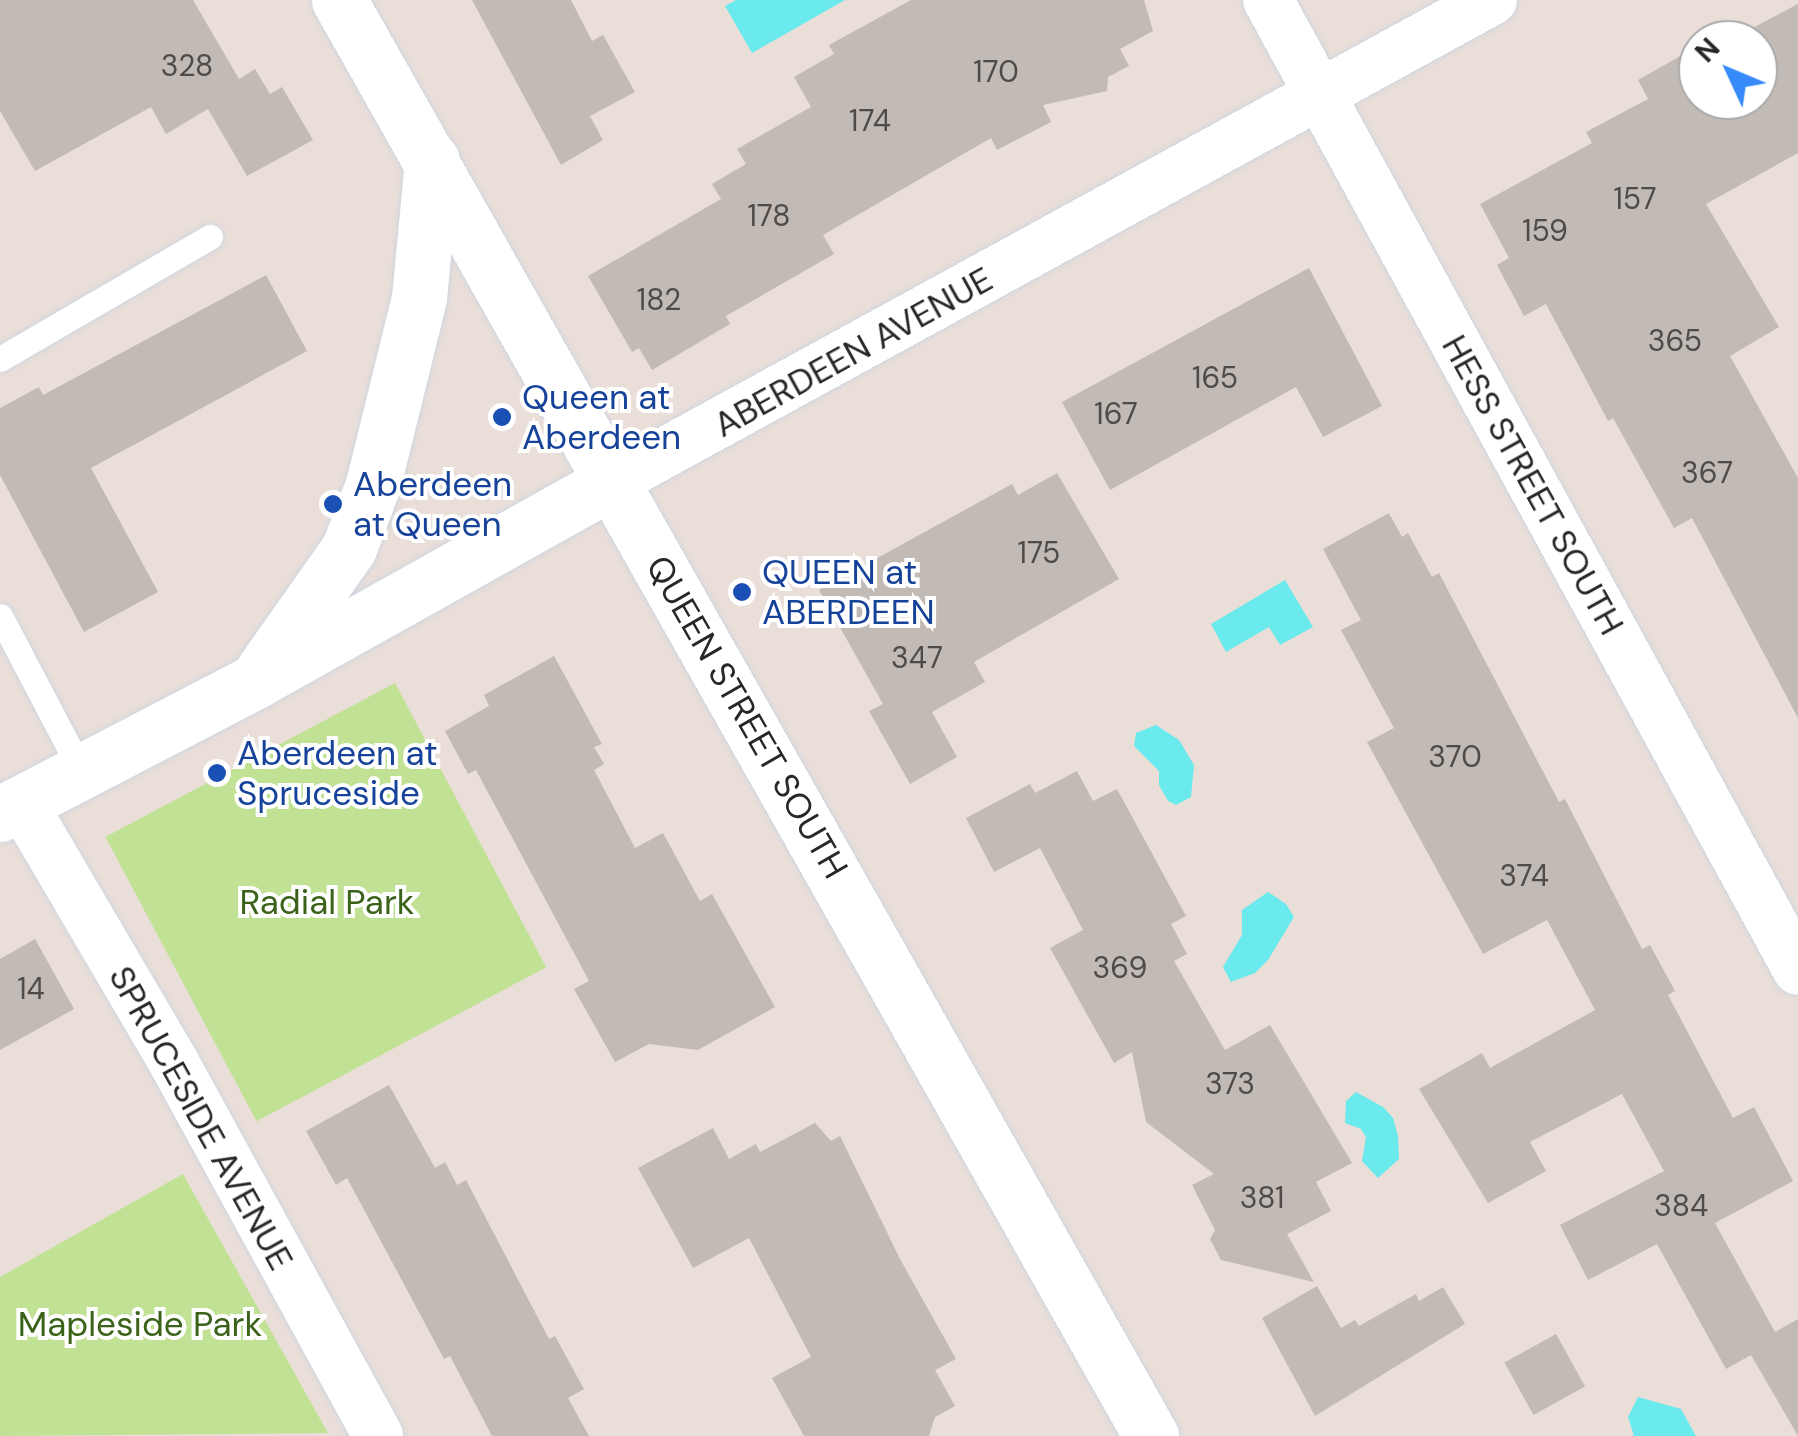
<!DOCTYPE html>
<html>
<head>
<meta charset="utf-8">
<style>
  body { margin:0 }
  #map { position:relative; width:1798px; height:1436px; overflow:hidden; background:#eaded8; font-family:"DM Sans",sans-serif }
  div>[style] { position:absolute }
  .green>* { inset:0; background:#c1e194; transform-origin:0 0 }
  .water>* { inset:0; background:#6aeaed }
  .building>* { inset:0; background:#c2bab4; transform-origin:0 0 }
  .roads { filter:drop-shadow(0 0 2px #ced6e1) drop-shadow(0 0 2px #ced6e1) }
  .service>* { height:25px; margin:-12.5px; padding:0 12.5px; transform-origin:12.5px; border-radius:12.5px; background:#fff }
  .minor>* { height:50px; margin:-25px; padding:0 25px; transform-origin:25px; border-radius:25px; background:#fff }
  .secondary>* { height:55px; margin:-27.5px; padding:0 27.5px; transform-origin:27.5px; border-radius:27.5px; background:#fff }
  .dots>* { width:28px; height:28px; translate:-50% -50%; box-sizing:border-box; border:5px solid #fff; border-radius:50% }
  span { translate:-50% -50%; white-space:nowrap; text-align:center; line-height:1.15; -webkit-text-stroke:8px #fff; paint-order:stroke }
  .number-label { font-size:30px; color:#4e4c4a }
  .number-label span { -webkit-text-stroke-width:0 }
  .street-label { font-size:35px; color:#272727 }
  .transit-label { font-size:35px; color:#164399 }
  .left { translate:0 -50%; text-align:left }
  .park-label { font-size:35px; color:#3a6319 }
  .north { position:absolute; left:1678px; top:20px; width:100px; height:100px; box-sizing:border-box; background:#fff; border:2px solid #a9a9a9; border-radius:50%; rotate:314deg; font-size:28px; font-weight:700; line-height:40px; text-align:center; color:#272727 }
  .north::after { content:''; display:block; margin:auto; width:35px; height:45px; background:#378af9; clip-path:polygon(50% 0,100% 100%,50% 72%,0 100%) }
</style>
</head>
<body>
<div id="map">
  <div class="green">
    <div style="left:395px;top:683px;width:322px;height:328px;rotate:62deg"></div>
    <div style="clip-path:polygon(183px 1174px,328px 1433px,0 1436px,0 1277px)"></div>
  </div>
  <div class="water">
    <div style="clip-path:polygon(736px 0,845px 0,752px 53px,725px 6px)"></div>
    <div style="clip-path:polygon(1285px 580px,1313px 627px,1280px 645px,1269px 627px,1226px 652px,1211px 624px)"></div>
    <div style="clip-path:polygon(1156px 725px,1179px 740px,1194px 765px,1191px 797px,1176px 805px,1168px 801px,1159px 785px,1159px 771px,1134px 746px,1136px 733px)"></div>
    <div style="clip-path:polygon(1268px 892px,1286px 904px,1294px 917px,1268px 960px,1255px 973px,1231px 982px,1223px 967px,1242px 935px,1242px 910px)"></div>
    <div style="clip-path:polygon(1356px 1092px,1383px 1107px,1393px 1118px,1398px 1136px,1399px 1159px,1378px 1178px,1362px 1161px,1366px 1137px,1361px 1129px,1345px 1123px,1346px 1101px)"></div>
    <div style="clip-path:polygon(1638px 1397px,1681px 1409px,1696px 1436px,1634px 1436px,1628px 1417px)"></div>
  </div>
  <div class="building">
    <div style="clip-path:polygon(0 0,193px 0,239px 79px,255px 69px,270px 94px,282px 87px,313px 140px,247px 176px,208px 109px,166px 134px,151px 107px,35px 171px,0 111px)"></div>
    <div style="clip-path:polygon(472px 0,571px 0,592px 41px,603px 35px,635px 92px,590px 116px,603px 140px,561px 165px)"></div>
    <div style="clip-path:polygon(911px 0,1144px 0,1153px 31px,1120px 49px,1129px 66px,1108px 77px,1107px 91px,1043px 105px,1051px 122px,997px 150px,991px 138px,823px 235px,834px 254px,726px 316px,730px 324px,652px 370px,639px 348px,632px 352px,588px 276px,721px 199px,712px 184px,746px 164px,737px 149px,811px 107px,794px 77px,834px 54px,829px 45px)"></div>
    <div style="clip-path:polygon(1798px 4px,1798px 153px,1706px 204px,1779px 327px,1730px 356px,1798px 478px,1798px 718px,1692px 518px,1674px 528px,1613px 418px,1608px 421px,1546px 304px,1524px 316px,1497px 265px,1509px 258px,1480px 204px,1592px 143px,1586px 132px,1648px 99px,1638px 80px,1698px 46px,1698px 100px,1758px 100px,1758px 40px,1730px 40px)"></div>
    <div style="clip-path:polygon(1309px 268px,1382px 406px,1323px 437px,1296px 387px,1110px 490px,1062px 402px)"></div>
    <div style="clip-path:polygon(266px 275px,307px 351px,91px 468px,158px 592px,84px 632px,0 475px,0 408px,39px 387px,43px 395px)"></div>
    <div style="clip-path:polygon(1057px 473px,1119px 579px,974px 662px,985px 682px,932px 712px,957px 757px,910px 784px,869px 711px,883px 704px,819px 590px,1012px 484px,1018px 495px)"></div>
    <div style="clip-path:polygon(1389px 513px,1402px 537px,1408px 533px,1432px 577px,1439px 573px,1559px 802px,1565px 799px,1642px 949px,1650px 945px,1675px 991px,1668px 995px,1733px 1118px,1754px 1107px,1793px 1181px,1715px 1223px,1775px 1332px,1798px 1319px,1798px 1436px,1751px 1355px,1726px 1369px,1657px 1244px,1588px 1280px,1560px 1225px,1664px 1171px,1622px 1094px,1530px 1142px,1546px 1171px,1488px 1203px,1419px 1089px,1482px 1053px,1490px 1068px,1595px 1010px,1547px 920px,1483px 954px,1367px 742px,1394px 728px,1341px 630px,1361px 620px,1323px 549px)"></div>
    <div style="clip-path:polygon(554px 656px,602px 744px,594px 747px,604px 764px,594px 770px,635px 848px,663px 833px,700px 901px,712px 894px,775px 1007px,698px 1050px,649px 1044px,615px 1062px,574px 989px,589px 981px,476px 770px,468px 774px,445px 731px,489px 706px,484px 695px)"></div>
    <div style="clip-path:polygon(1077px 771px,1093px 801px,1117px 789px,1186px 916px,1171px 924px,1187px 954px,1174px 961px,1225px 1050px,1270px 1025px,1352px 1163px,1316px 1182px,1331px 1211px,1287px 1234px,1314px 1282px,1221px 1260px,1210px 1239px,1215px 1230px,1192px 1185px,1214px 1174px,1146px 1122px,1132px 1052px,1114px 1063px,1050px 948px,1083px 930px,1040px 848px,994px 872px,966px 818px,1030px 784px,1035px 793px)"></div>
    <div style="clip-path:polygon(35px 939px,74px 1009px,0 1050px,0 959px)"></div>
    <div style="clip-path:polygon(389px 1085px,435px 1168px,445px 1162px,457px 1185px,466px 1180px,549px 1339px,555px 1336px,584px 1389px,568px 1398px,589px 1436px,492px 1436px,450px 1356px,444px 1359px,347px 1178px,336px 1185px,306px 1131px)"></div>
    <div style="clip-path:polygon(815px 1123px,831px 1141px,840px 1136px,900px 1259px,956px 1359px,935px 1370px,955px 1406px,935px 1417px,929px 1436px,804px 1436px,772px 1378px,811px 1357px,749px 1238px,693px 1268px,638px 1168px,713px 1128px,729px 1159px,756px 1144px,760px 1152px)"></div>
    <div style="clip-path:polygon(1317px 1286px,1341px 1328px,1355px 1320px,1359px 1326px,1416px 1294px,1419px 1301px,1443px 1287px,1465px 1324px,1315px 1416px,1262px 1318px)"></div>
    <div style="left:1556px;top:1334px;width:60px;height:59px;rotate:61deg"></div>
  </div>
  <div class="roads">
    <div class="service">
      <div style="left:0;top:359px;width:243px;rotate:-30.2deg"></div>
      <div style="left:0;top:616px;width:174px;rotate:62.3deg"></div>
    </div>
    <div class="minor">
      <div style="left:1268px;top:0;width:1105px;rotate:61.35deg"></div>
      <div style="left:613px;top:481px;width:1002px;rotate:-28.69deg"></div>
      <div style="left:21px;top:802px;width:303px;rotate:59.6deg"></div>
      <div style="left:174px;top:1063px;width:425px;rotate:61.3deg"></div>
    </div>
    <div class="secondary">
      <div style="left:339px;top:0;width:1650px;rotate:60.51deg"></div>
      <div style="left:263px;top:670px;width:149px;rotate:-54.8deg"></div>
      <div style="left:349px;top:548px;width:68px;rotate:-69.4deg"></div>
      <div style="left:373px;top:484px;width:192px;rotate:-76.1deg"></div>
      <div style="left:419px;top:298px;width:138px;rotate:-84.6deg"></div>
      <div style="left:0;top:814px;width:288px;rotate:-27.5deg"></div>
      <div style="left:255px;top:681px;width:410px;rotate:-29.2deg"></div>
    </div>
  </div>
  <div class="dots">
    <div style="left:502px;top:417px;background:#1a4fb4"></div>
    <div style="left:333px;top:504px;background:#1a4fb4"></div>
    <div style="left:742px;top:592px;background:#1a4fb4"></div>
    <div style="left:217px;top:773px;background:#1a4fb4"></div>
  </div>
  <div class="number-label">
    <span style="left:187px;top:66px">328</span>
    <span style="left:996px;top:72px">170</span>
    <span style="left:870px;top:121px">174</span>
    <span style="left:1635px;top:199px">157</span>
    <span style="left:769px;top:216px">178</span>
    <span style="left:1545px;top:231px">159</span>
    <span style="left:659px;top:300px">182</span>
    <span style="left:1675px;top:341px">365</span>
    <span style="left:1215px;top:378px">165</span>
    <span style="left:1116px;top:414px">167</span>
    <span style="left:1707px;top:473px">367</span>
    <span style="left:1039px;top:553px">175</span>
    <span style="left:917px;top:658px">347</span>
    <span style="left:1455px;top:757px">370</span>
    <span style="left:1524px;top:876px">374</span>
    <span style="left:1120px;top:968px">369</span>
    <span style="left:31px;top:989px">14</span>
    <span style="left:1230px;top:1084px">373</span>
    <span style="left:1262px;top:1198px">381</span>
    <span style="left:1681px;top:1206px">384</span>
  </div>
  <div class="street-label">
    <span style="left:853px;top:352px;rotate:-29deg">ABERDEEN AVENUE</span>
    <span style="left:1533px;top:485px;rotate:61deg">HESS STREET SOUTH</span>
    <span style="left:747px;top:717px;rotate:60deg">QUEEN STREET SOUTH</span>
    <span style="left:201px;top:1118px;rotate:61deg">SPRUCESIDE AVENUE</span>
  </div>
  <div class="transit-label">
    <span class="left" style="left:522px;top:417px">Queen at<br>Aberdeen</span>
    <span class="left" style="left:353px;top:504px">Aberdeen<br>at Queen</span>
    <span class="left" style="left:762px;top:592px">QUEEN at<br>ABERDEEN</span>
    <span class="left" style="left:237px;top:773px">Aberdeen at<br>Spruceside</span>
  </div>
  <div class="park-label">
    <span style="left:327px;top:902px">Radial Park</span>
    <span style="left:140px;top:1324px">Mapleside Park</span>
  </div>
  <div class="north">N</div>
</div>
</body>
</html>
